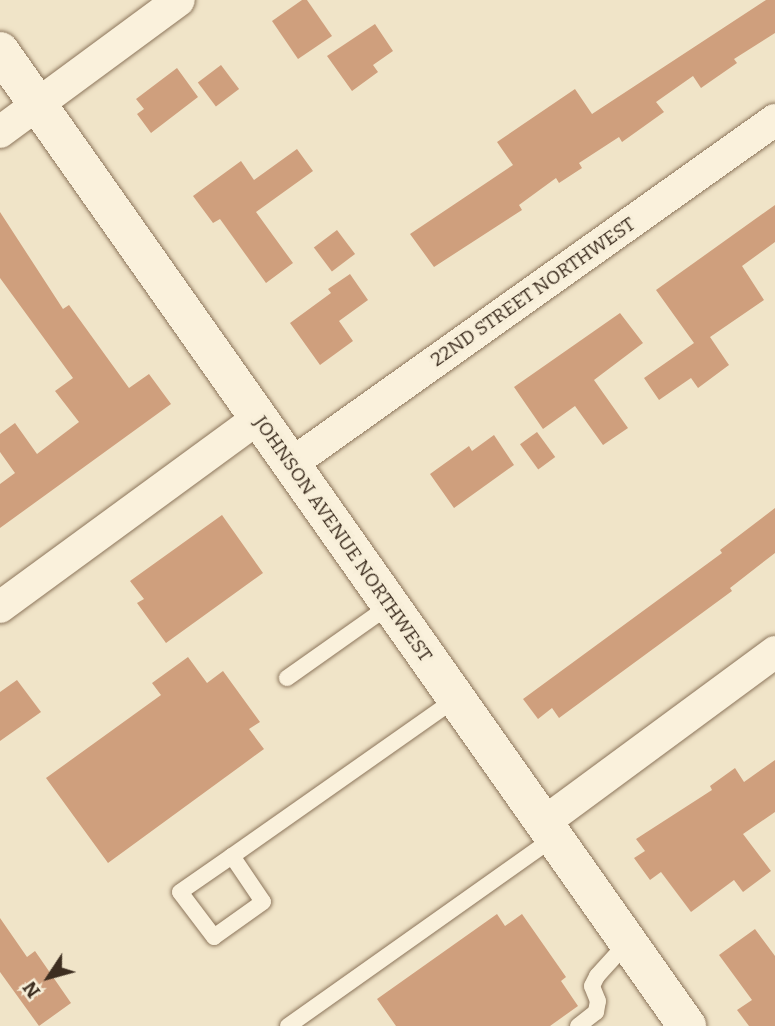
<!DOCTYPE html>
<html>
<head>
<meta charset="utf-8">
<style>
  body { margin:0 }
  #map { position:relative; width:775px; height:1026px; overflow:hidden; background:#f0e4c8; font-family:Bitter,serif }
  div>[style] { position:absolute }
  .building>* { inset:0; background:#cf9f7d; transform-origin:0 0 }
  .roads { filter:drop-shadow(0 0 2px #8d765c) drop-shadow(0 0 2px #8d765c) }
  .lane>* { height:16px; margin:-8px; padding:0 8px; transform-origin:8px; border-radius:8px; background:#faf1dc }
  .street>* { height:32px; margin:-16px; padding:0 16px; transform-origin:16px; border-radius:16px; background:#faf1dc }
  .secondary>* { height:38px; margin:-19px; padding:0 19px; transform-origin:19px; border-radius:19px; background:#faf1dc }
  span { translate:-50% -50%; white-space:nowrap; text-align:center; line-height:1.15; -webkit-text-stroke:5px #f7eed8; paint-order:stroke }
  .street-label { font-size:19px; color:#3d2e20 }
  .north { position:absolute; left:14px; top:942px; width:70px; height:70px; -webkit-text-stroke:5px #f7eed8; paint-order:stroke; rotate:234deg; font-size:19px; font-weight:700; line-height:28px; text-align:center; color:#3d2e20 }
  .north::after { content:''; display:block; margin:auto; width:24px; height:32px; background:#3d2e20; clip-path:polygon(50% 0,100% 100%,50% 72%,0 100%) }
</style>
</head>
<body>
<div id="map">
  <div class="building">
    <div style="clip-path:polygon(302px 0,307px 0,332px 36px,298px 59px,272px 21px)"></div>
    <div style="clip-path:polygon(766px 0,775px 0,775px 33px,734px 59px,737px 63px,701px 88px,693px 76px,656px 102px,664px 112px,622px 142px,619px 137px,579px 163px,582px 168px,559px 183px,556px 178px,519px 205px,522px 210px,434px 267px,410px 234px,513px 165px,497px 142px,575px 89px,592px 114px)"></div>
    <div style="clip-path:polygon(375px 24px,393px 51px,373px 65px,378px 72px,352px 91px,327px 56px)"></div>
    <div style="left:221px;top:65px;width:30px;height:29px;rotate:53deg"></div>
    <div style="clip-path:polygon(177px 68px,198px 97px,151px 133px,137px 114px,144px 109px,136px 99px)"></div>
    <div style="clip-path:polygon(297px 149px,313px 171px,256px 212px,293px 263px,266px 283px,220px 219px,213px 223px,193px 196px,241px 161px,254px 180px)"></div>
    <div style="clip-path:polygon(775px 205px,775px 242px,742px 266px,764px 300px,710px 337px,729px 365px,698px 388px,691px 378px,659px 400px,644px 378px,694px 343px,656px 290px)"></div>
    <div style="clip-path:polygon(0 212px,63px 309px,69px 305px,129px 388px,149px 374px,171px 404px,0 528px,0 484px,15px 473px,0 452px,0 434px,15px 423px,37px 454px,79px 422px,55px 391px,73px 378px,0 278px)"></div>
    <div style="left:337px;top:230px;width:30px;height:29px;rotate:53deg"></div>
    <div style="clip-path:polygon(350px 274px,368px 300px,339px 321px,353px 341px,320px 365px,290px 323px,331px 293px,328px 289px)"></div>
    <div style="clip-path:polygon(620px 313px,643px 343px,594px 380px,628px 428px,603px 445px,575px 406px,543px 429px,514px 387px)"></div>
    <div style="left:537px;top:432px;width:31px;height:21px;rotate:54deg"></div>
    <div style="clip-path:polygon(494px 435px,514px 465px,454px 508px,430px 474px,469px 446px,472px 451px)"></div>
    <div style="clip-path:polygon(775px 508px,775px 553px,730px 588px,732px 591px,559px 718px,552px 708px,538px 719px,523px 699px,722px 553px,720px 550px)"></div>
    <div style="clip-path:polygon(222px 515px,263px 573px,166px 643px,137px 603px,144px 599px,130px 581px)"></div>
    <div style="clip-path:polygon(188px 657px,207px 683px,223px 671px,260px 722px,249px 729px,264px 749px,108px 863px,46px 778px,161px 695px,152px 683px)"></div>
    <div style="clip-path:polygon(17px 680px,41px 712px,0 741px,0 692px)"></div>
    <div style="clip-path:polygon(775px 760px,775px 812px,743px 834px,771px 871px,743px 892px,734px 880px,691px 912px,661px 872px,650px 880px,634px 858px,645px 851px,636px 839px,712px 790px,710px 786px,735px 768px,744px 782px)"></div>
    <div style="clip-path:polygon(497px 914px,505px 926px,522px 914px,566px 977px,561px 981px,578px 1006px,550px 1026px,396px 1026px,377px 999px)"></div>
    <div style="clip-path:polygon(0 918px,27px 957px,35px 951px,71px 1003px,39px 1026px,0 972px)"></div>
    <div style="clip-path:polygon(755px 929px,775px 956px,775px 1026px,749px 1026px,737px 1010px,752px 1000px,719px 955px)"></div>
  </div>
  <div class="roads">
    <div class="lane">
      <div style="left:287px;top:678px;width:125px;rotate:-35.2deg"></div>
      <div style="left:232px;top:856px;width:55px;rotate:56deg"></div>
      <div style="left:263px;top:902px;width:60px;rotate:144.5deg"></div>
      <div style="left:214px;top:937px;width:56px;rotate:-127.1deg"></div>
      <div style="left:180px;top:892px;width:63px;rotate:-34.7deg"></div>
      <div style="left:232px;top:856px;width:273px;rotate:-35.1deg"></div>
      <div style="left:288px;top:1026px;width:324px;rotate:-35.3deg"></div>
      <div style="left:578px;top:1026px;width:23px;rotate:-38deg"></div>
      <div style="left:596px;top:1012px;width:11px;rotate:-80deg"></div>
      <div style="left:598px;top:1001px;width:16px;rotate:-112deg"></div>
      <div style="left:592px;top:986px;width:11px;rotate:-63deg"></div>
      <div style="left:597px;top:976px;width:45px;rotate:-47.7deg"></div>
    </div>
    <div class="street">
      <div style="left:0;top:132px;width:222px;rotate:-36.4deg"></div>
      <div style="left:291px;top:464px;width:594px;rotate:-35.4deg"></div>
      <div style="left:0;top:607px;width:320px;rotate:-36.2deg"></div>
      <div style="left:542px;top:824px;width:290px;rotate:-36.4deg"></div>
    </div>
    <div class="secondary">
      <div style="left:0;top:51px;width:1193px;rotate:54.83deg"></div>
    </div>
  </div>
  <div class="street-label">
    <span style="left:533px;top:292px;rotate:-35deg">22ND STREET NORTHWEST</span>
    <span style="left:343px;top:539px;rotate:55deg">JOHNSON AVENUE NORTHWEST</span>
  </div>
  <div class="north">N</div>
</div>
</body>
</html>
